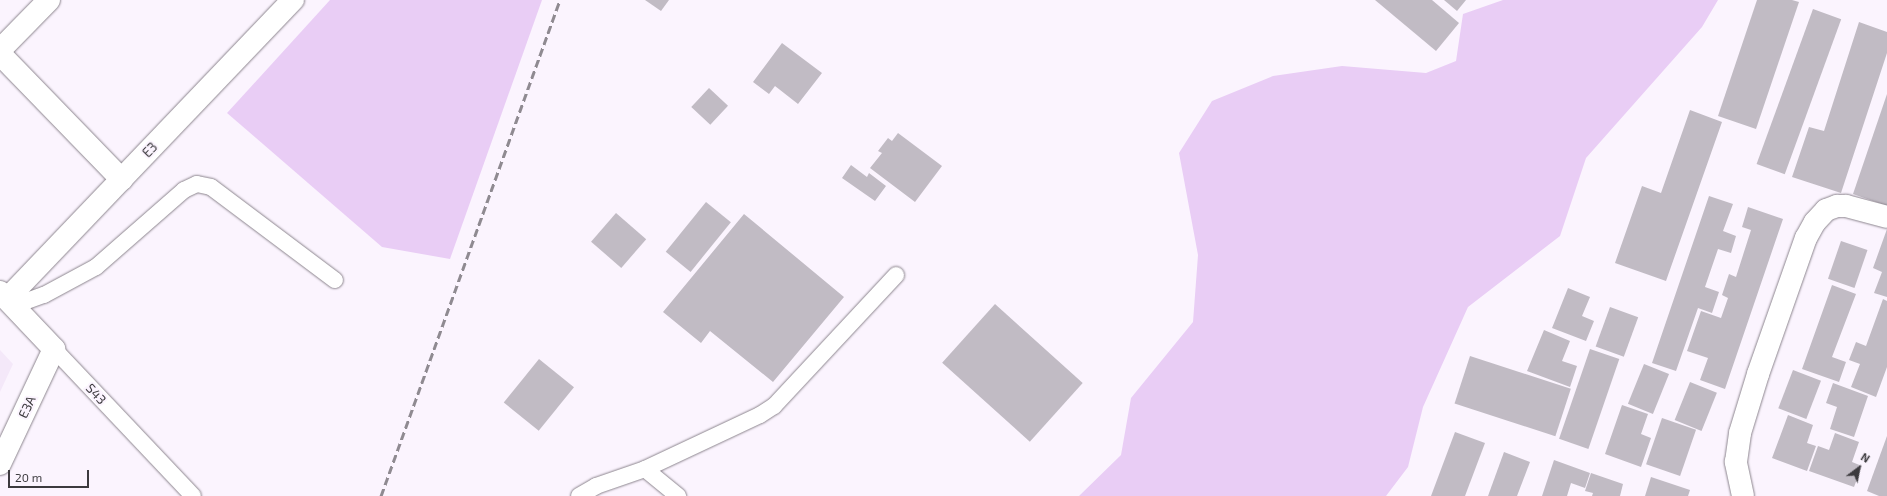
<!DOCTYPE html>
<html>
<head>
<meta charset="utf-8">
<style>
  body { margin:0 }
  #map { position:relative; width:1887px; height:496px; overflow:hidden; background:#fbf4fe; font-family:"Exo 2",sans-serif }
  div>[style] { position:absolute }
  .built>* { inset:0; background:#f4e8f9 }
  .green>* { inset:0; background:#e9cdf5 }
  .building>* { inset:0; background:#c1bbc4; transform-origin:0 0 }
  .roads { filter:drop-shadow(0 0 1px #8c858e) drop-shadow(0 0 1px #8c858e) }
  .lane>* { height:16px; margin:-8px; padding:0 8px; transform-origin:8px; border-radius:8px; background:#fff }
  .street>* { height:22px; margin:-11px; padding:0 11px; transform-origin:11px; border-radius:11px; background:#fff }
  .rail>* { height:3px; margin-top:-1.5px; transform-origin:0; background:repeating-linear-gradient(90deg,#8f8a91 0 8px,transparent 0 12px) }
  span { translate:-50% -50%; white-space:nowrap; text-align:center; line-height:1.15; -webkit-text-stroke:4px #fbf4fe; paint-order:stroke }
  .street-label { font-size:13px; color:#3c3a3e }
  .north { position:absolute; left:1839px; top:448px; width:40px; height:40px; -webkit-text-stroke:3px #fbf4fe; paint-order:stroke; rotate:32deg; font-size:11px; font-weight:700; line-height:16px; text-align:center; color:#3c3a3e }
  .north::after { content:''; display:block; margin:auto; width:14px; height:18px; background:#3c3a3e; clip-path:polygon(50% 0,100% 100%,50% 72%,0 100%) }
  .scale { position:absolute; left:8px; top:470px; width:81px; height:18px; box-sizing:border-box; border:2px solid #3c3a3e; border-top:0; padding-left:5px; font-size:12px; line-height:14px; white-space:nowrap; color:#3c3a3e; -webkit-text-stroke:3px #fbf4fe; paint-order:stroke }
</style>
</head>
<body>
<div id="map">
  <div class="built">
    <div style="clip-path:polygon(0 350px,13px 364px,0 392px)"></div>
  </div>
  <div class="green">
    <div style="clip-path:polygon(330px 0,542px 0,450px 259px,382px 247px,227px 113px)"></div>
    <div style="clip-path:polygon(1503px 0,1718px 0,1702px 27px,1586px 158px,1560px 236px,1468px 307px,1423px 407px,1408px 467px,1386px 496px,1079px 496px,1121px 455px,1131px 398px,1193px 322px,1198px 255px,1179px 153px,1212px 101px,1273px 76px,1342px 66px,1426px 73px,1456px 61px,1463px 14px)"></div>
  </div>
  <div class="building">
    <div style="clip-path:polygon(645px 0,669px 0,661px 11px)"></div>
    <div style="clip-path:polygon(1375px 0,1432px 0,1459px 23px,1436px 51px)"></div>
    <div style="clip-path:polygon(1444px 0,1466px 0,1457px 11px)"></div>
    <div style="clip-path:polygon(1757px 0,1792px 0,1799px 2px,1756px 129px,1718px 116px)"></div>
    <div style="left:1813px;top:9px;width:30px;height:165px;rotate:20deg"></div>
    <div style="clip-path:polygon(1859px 22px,1887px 32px,1887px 53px,1841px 193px,1792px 177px,1809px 127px,1824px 131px)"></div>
    <div style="clip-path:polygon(782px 43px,822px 73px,798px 104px,775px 86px,769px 94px,753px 82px)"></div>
    <div style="left:709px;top:88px;width:26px;height:26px;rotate:43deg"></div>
    <div style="clip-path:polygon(1887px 94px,1887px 206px,1853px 194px)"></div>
    <div style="clip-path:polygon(1690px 110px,1722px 122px,1666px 281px,1615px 263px,1642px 186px,1661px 193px)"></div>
    <div style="clip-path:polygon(898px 133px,942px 166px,915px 202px,870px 168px,882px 153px,878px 151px,888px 138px,892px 141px)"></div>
    <div style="clip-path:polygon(851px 165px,867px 177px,869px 173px,886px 186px,875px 201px,842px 178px)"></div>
    <div style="clip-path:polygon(1709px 196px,1733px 204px,1723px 231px,1736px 236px,1731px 253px,1718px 249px,1705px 287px,1719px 292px,1712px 313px,1698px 308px,1676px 371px,1652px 363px)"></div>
    <div style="left:706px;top:202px;width:32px;height:64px;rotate:39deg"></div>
    <div style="clip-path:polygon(1748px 207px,1783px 219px,1725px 389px,1700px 380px,1708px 358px,1687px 351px,1701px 311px,1721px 318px,1728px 298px,1722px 295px,1729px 274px,1736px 277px,1751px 230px,1742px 227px)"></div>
    <div style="left:616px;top:213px;width:40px;height:38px;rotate:41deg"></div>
    <div style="clip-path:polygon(744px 214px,844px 297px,773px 382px,710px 331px,701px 343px,663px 312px)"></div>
    <div style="clip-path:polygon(1887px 229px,1887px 297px,1874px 293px,1882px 272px,1873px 268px)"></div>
    <div style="left:1841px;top:241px;width:28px;height:40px;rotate:19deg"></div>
    <div style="clip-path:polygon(1832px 285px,1856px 294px,1832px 357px,1846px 362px,1839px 382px,1802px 369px)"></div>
    <div style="clip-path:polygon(1568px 288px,1590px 297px,1582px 316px,1594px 321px,1586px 341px,1552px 328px)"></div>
    <div style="clip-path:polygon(1883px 299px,1887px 301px,1887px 367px,1876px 397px,1851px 387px,1860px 364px,1849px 360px,1856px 342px,1866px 346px)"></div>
    <div style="left:995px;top:304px;width:118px;height:79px;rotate:42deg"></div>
    <div style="left:1610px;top:307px;width:30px;height:42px;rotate:20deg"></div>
    <div style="clip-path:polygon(1544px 330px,1570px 341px,1562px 361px,1577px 366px,1570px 387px,1527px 371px)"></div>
    <div style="left:1590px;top:349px;width:31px;height:95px;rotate:19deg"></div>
    <div style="left:1470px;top:356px;width:106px;height:50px;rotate:18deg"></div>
    <div style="left:539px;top:359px;width:45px;height:56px;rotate:39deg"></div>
    <div style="left:1644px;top:364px;width:27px;height:43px;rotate:22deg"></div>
    <div style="left:1793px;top:370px;width:30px;height:41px;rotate:21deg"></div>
    <div style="left:1690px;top:382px;width:29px;height:41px;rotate:22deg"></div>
    <div style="clip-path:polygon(1833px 383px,1868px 396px,1854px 437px,1830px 429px,1837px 407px,1826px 403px)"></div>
    <div style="clip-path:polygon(1622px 405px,1648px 414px,1641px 434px,1651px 438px,1641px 467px,1605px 454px)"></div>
    <div style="clip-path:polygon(1788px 415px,1813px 425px,1807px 443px,1816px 446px,1807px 471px,1772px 458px)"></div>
    <div style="left:1662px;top:418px;width:36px;height:49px;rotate:19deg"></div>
    <div style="clip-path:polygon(1455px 432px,1485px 443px,1465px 496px,1431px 496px)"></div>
    <div style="clip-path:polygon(1835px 433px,1859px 442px,1852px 462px,1862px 466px,1854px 487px,1809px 471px,1818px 446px,1829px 450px)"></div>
    <div style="clip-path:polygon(1887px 436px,1887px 496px,1879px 496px,1867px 491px)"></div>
    <div style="clip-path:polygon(1504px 452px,1530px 462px,1517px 496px,1488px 496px)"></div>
    <div style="clip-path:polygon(1554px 460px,1590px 473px,1585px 488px,1571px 483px,1567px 496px,1542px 496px)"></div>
    <div style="clip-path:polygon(1591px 473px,1623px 484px,1620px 496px,1592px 496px,1593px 493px,1585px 491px)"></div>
    <div style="clip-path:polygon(1651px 477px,1690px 490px,1688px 496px,1645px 496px)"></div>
  </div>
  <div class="roads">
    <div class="lane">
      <div style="left:13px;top:306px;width:33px;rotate:-20deg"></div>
      <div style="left:44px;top:295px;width:59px;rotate:-28.3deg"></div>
      <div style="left:96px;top:267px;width:117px;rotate:-41.2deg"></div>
      <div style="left:184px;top:190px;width:14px;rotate:-25deg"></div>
      <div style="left:197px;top:184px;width:14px;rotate:12deg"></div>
      <div style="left:211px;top:187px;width:155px;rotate:36.9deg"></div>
      <div style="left:54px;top:349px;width:202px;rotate:46.6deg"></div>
      <div style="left:645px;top:469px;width:43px;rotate:39.3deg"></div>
      <div style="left:579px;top:496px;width:20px;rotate:-30deg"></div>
      <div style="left:596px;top:486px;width:52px;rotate:-19.1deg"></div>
      <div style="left:645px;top:469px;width:127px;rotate:-25.2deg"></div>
      <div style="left:760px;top:415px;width:17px;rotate:-33deg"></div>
      <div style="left:774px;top:406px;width:179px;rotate:-47deg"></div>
    </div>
    <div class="street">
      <div style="left:0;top:50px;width:70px;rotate:-45.6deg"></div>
      <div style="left:0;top:54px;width:175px;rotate:45.9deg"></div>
      <div style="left:0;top:292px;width:79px;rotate:46.5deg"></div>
      <div style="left:54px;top:349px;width:127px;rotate:115.2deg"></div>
      <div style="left:7px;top:299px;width:414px;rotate:-46.3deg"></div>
      <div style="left:1743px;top:496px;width:35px;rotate:-102deg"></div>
      <div style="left:1736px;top:462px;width:29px;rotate:-82deg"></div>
      <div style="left:1740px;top:433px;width:62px;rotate:-73deg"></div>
      <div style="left:1758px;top:374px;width:144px;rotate:-70.6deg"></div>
      <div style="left:1806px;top:238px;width:18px;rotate:-61deg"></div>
      <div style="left:1815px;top:222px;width:16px;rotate:-47deg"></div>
      <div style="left:1826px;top:210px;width:12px;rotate:-20deg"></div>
      <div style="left:1837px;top:206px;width:9px"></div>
      <div style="left:1846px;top:206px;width:42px;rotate:15deg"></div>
    </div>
  </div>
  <div class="rail">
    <div style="left:381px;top:496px;width:527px;rotate:-70.16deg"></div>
  </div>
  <div class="street-label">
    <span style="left:150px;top:150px;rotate:-46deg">E3</span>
    <span style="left:96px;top:394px;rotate:47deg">S43</span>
    <span style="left:27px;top:407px;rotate:-65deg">E3A</span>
  </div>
  <div class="north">N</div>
  <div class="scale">20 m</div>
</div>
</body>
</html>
